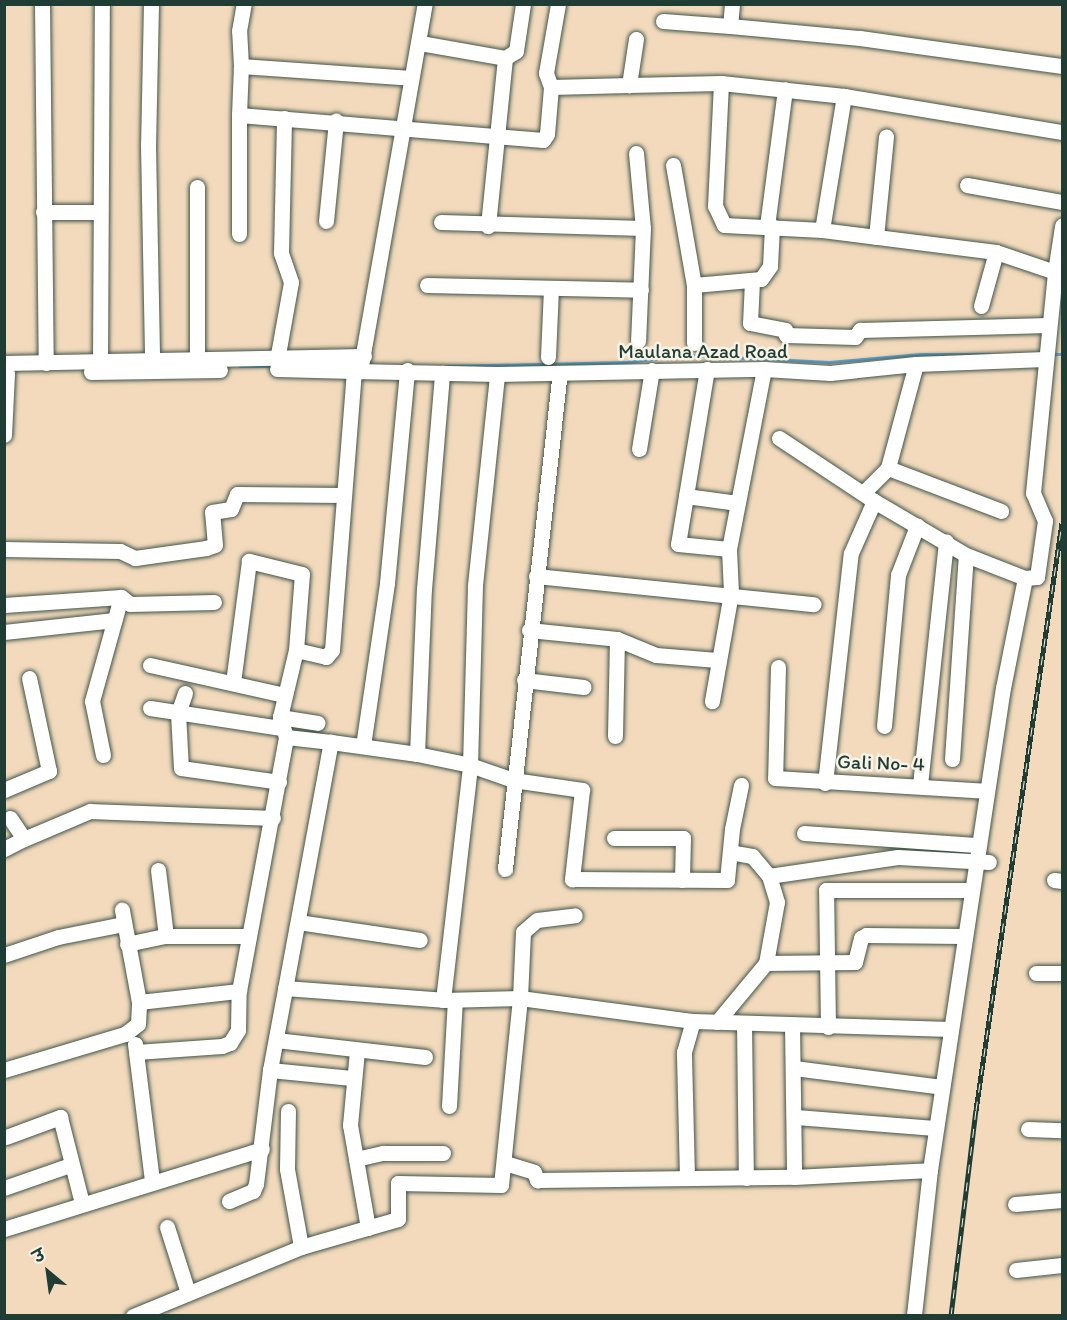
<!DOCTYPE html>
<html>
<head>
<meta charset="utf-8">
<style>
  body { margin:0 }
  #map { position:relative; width:1067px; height:1320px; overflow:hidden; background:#f3dabd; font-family:Itim,"Playpen Sans Deva",sans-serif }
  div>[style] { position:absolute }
  .stream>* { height:3px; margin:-1.5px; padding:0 1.5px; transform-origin:1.5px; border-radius:1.5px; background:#61a6d6 }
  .roads { filter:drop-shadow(0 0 2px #3f5549) drop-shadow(0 0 2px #3f5549) }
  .minor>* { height:15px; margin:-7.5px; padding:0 7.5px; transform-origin:7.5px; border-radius:7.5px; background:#fff }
  .rail>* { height:5px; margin-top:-2.5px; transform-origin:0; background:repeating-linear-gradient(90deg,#f7f3e8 0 9px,#1f3d34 0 18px); box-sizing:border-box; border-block:2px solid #1f3d34 }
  span { translate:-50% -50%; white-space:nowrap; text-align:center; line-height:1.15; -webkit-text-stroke:5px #f7f3e8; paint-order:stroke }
  .street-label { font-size:20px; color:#1f3d34 }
  .frame { position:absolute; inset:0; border:6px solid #1f3d34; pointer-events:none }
  .north { position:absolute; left:18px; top:1242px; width:60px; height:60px; -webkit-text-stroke:4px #f7f3e8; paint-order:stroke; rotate:331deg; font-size:16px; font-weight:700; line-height:24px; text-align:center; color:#1f3d34 }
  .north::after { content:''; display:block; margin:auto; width:21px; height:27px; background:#1f3d34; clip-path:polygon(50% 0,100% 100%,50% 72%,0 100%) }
</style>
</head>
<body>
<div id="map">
  <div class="stream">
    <div style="left:1052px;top:354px;width:10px"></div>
    <div style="left:240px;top:366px;width:33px"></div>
    <div style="left:447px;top:366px;width:180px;rotate:-1.3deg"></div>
    <div style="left:627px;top:362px;width:61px;rotate:-6.5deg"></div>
    <div style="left:688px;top:355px;width:141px;rotate:2.8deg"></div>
    <div style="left:829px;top:362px;width:92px;rotate:-5deg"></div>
    <div style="left:921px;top:354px;width:68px"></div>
  </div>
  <div class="roads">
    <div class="minor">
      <div style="left:42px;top:4px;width:359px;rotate:89.4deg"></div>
      <div style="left:151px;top:4px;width:141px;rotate:91.2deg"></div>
      <div style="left:148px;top:145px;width:216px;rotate:88.9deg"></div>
      <div style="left:732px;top:4px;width:22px;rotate:95deg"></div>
      <div style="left:730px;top:26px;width:131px;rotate:5.3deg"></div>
      <div style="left:860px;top:38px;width:204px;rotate:7.9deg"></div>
      <div style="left:663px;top:21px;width:67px;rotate:4.3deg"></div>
      <div style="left:636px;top:39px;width:47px;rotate:98.7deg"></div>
      <div style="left:629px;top:85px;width:92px;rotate:-1.2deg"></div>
      <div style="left:420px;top:43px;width:86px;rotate:10deg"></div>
      <div style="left:505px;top:58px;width:169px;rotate:95.8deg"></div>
      <div style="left:505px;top:58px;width:13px;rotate:-32deg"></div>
      <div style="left:516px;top:51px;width:48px;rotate:-81.5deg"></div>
      <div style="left:241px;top:66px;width:35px;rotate:-93deg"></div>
      <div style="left:239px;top:31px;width:27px;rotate:-80deg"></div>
      <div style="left:551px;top:87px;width:78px;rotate:-1.5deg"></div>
      <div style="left:239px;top:115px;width:49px;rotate:-87.7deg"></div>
      <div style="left:241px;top:66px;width:170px;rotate:4deg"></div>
      <div style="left:636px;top:153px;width:75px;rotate:84.7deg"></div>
      <div style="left:643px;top:228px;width:113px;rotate:92.5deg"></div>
      <div style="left:673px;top:165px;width:122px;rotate:80.1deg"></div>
      <div style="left:694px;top:285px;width:58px;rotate:90deg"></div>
      <div style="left:967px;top:185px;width:97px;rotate:10.1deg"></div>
      <div style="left:197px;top:187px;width:173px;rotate:90deg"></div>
      <div style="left:43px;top:212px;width:56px"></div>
      <div style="left:326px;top:221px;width:101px;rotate:-84.3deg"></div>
      <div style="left:441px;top:222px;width:202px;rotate:1.7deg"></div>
      <div style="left:767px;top:226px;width:138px;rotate:-82.5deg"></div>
      <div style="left:822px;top:230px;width:136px;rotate:-80.7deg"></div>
      <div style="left:239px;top:234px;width:119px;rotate:-90deg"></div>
      <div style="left:239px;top:115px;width:305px;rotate:4.7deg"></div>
      <div style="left:543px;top:140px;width:7px;rotate:-56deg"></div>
      <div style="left:547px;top:134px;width:47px;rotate:-85.1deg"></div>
      <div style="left:551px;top:87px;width:15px;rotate:-110deg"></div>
      <div style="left:546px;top:73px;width:70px;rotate:-80.1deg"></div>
      <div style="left:876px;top:237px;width:101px;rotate:-84.3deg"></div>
      <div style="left:1055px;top:272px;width:47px;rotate:-81.3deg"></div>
      <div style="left:752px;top:281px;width:42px;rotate:92.7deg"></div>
      <div style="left:750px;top:323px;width:36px;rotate:11deg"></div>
      <div style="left:785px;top:330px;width:5px;rotate:79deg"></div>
      <div style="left:786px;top:335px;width:69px;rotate:1.7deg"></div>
      <div style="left:855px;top:337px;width:9px;rotate:-54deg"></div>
      <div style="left:860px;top:330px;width:189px;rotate:-1.5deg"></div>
      <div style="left:427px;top:285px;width:214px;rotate:1.3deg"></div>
      <div style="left:694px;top:285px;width:67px;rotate:-5.1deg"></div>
      <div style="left:761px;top:279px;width:16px;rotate:-55deg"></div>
      <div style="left:770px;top:266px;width:40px;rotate:-87.1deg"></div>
      <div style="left:981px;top:306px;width:56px;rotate:-74.5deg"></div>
      <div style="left:548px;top:357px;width:69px;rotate:-87.5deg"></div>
      <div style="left:277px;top:360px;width:79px;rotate:-79.8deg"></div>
      <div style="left:291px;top:282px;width:31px;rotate:-109deg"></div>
      <div style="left:281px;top:253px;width:135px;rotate:-88.7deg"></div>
      <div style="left:100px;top:362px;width:358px;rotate:-89.7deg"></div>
      <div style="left:4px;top:363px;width:360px;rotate:-1.1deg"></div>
      <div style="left:916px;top:364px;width:108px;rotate:105.1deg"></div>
      <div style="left:888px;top:468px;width:121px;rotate:20.8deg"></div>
      <div style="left:277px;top:369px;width:77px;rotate:1.5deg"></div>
      <div style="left:707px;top:369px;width:177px;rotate:99.4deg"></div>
      <div style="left:678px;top:544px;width:51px;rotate:5.6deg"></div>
      <div style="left:729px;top:549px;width:44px;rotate:87.4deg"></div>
      <div style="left:731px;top:593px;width:110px;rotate:100deg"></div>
      <div style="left:360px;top:371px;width:373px;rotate:-80deg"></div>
      <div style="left:91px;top:372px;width:129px;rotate:-0.9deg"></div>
      <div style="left:4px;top:435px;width:62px;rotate:-87.2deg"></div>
      <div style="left:779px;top:438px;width:114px;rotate:33.6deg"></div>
      <div style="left:874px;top:501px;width:107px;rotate:30.4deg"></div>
      <div style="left:966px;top:555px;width:63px;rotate:21.3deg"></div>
      <div style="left:639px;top:449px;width:80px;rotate:-80.7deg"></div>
      <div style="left:863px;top:493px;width:35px;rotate:-45deg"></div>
      <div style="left:686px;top:496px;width:52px;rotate:7.7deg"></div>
      <div style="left:4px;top:549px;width:116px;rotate:1deg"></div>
      <div style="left:120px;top:551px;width:17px;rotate:25deg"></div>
      <div style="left:135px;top:558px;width:72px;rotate:-8deg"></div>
      <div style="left:206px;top:548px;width:9px;rotate:-18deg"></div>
      <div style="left:215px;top:545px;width:33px;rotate:-95deg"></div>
      <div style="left:212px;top:512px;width:19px;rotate:-9deg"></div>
      <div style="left:231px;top:509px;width:16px;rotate:-68deg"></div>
      <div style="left:237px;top:494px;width:106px;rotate:0.5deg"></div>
      <div style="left:729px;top:549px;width:183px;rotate:-79deg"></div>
      <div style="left:536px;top:576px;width:279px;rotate:5.8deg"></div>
      <div style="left:4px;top:605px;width:117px;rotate:-3.9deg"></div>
      <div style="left:121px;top:597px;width:11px;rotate:38deg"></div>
      <div style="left:130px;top:604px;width:84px;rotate:-1.4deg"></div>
      <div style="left:529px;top:630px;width:88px;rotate:5.8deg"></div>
      <div style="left:617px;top:639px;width:97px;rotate:91.2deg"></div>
      <div style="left:4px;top:632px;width:111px;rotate:-6.2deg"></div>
      <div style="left:617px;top:639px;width:42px;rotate:22.3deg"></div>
      <div style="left:656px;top:655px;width:61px;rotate:4.7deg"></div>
      <div style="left:296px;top:650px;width:31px;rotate:13deg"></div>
      <div style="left:326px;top:657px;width:9px;rotate:-49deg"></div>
      <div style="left:332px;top:650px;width:280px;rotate:-85.5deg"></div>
      <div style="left:354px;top:371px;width:143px;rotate:1.2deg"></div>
      <div style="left:497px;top:374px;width:267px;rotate:-1.1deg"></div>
      <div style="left:764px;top:369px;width:66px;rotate:3.5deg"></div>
      <div style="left:830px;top:373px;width:86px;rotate:-6deg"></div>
      <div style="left:916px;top:364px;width:129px;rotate:-2.2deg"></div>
      <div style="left:150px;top:665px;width:137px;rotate:12.6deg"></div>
      <div style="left:778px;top:667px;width:111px;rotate:91.5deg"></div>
      <div style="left:775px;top:778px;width:210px;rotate:3.5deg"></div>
      <div style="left:524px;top:680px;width:60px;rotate:6.7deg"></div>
      <div style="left:185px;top:693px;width:21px;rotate:109deg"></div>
      <div style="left:178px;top:713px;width:55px;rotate:86.9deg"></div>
      <div style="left:181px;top:768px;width:99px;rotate:8.1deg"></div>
      <div style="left:150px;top:708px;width:133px;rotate:8.7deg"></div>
      <div style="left:280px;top:717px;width:38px;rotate:9deg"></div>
      <div style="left:884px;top:726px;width:152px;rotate:-84.7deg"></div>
      <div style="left:898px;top:575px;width:53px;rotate:-68.8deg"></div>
      <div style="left:331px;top:742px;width:87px;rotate:7.9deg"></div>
      <div style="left:417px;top:754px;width:165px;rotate:-87.6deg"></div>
      <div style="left:424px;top:589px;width:217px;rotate:-85.2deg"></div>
      <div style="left:363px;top:746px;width:165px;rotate:-81.6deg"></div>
      <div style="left:387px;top:583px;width:214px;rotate:-84.6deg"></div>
      <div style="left:417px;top:754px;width:54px;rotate:11.7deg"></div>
      <div style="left:470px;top:765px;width:46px;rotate:19.2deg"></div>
      <div style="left:513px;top:780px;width:70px;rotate:8.2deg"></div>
      <div style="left:582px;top:790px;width:90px;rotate:96.4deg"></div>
      <div style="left:572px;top:879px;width:155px;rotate:0.4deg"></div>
      <div style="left:727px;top:880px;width:51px;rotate:-84.4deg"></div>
      <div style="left:732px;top:829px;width:45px;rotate:-78.4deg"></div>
      <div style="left:103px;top:755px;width:55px;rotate:-101.5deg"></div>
      <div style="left:92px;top:701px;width:108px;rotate:-74.4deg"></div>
      <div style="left:952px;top:759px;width:204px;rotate:-86.1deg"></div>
      <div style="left:825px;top:783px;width:231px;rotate:-83.6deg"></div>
      <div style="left:851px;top:553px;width:57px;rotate:-66.1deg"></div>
      <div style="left:920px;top:785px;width:245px;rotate:-83.9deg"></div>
      <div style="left:4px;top:790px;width:49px;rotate:-22.9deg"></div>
      <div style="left:49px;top:771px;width:95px;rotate:-102.1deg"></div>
      <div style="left:10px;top:818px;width:25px;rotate:56deg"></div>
      <div style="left:24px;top:839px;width:72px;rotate:-23deg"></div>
      <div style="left:90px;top:811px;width:183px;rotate:2.2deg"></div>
      <div style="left:804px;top:833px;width:172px;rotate:4deg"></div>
      <div style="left:614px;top:838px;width:69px"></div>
      <div style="left:683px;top:838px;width:42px;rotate:91.4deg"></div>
      <div style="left:4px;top:849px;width:22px;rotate:-27deg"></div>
      <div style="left:505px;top:869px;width:499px;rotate:-83.7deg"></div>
      <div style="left:158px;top:870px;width:66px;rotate:83.1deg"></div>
      <div style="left:769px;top:876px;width:130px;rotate:-8.4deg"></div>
      <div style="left:898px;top:857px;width:91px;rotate:3.1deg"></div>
      <div style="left:1054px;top:880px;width:8px;rotate:7deg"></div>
      <div style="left:298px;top:922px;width:123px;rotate:8.4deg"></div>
      <div style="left:127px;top:944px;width:40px;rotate:-12deg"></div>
      <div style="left:166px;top:936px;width:83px"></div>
      <div style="left:4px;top:955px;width:57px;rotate:-18.4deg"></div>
      <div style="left:58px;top:937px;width:66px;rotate:-11.3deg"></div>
      <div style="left:766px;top:963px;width:89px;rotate:-0.6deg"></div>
      <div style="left:855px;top:962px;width:25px;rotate:-76deg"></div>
      <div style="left:861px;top:938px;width:6px;rotate:-31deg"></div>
      <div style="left:866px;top:935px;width:97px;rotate:0.6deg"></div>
      <div style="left:1036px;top:973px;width:26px"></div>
      <div style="left:285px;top:988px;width:158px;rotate:4.3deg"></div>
      <div style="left:443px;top:1000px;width:77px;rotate:-1.5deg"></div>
      <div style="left:520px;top:998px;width:175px;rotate:7.6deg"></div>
      <div style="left:693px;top:1021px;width:258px;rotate:1.8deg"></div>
      <div style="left:443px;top:1000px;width:237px;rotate:-83.4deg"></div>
      <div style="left:470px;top:765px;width:180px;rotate:-88.4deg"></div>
      <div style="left:475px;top:585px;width:212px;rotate:-84deg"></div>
      <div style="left:139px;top:1002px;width:101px;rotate:-6.3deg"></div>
      <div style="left:717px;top:1022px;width:77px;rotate:-50.3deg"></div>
      <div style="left:766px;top:963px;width:62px;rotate:-79.8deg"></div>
      <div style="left:777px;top:902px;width:27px;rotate:-107deg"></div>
      <div style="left:769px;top:876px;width:26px;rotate:-130deg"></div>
      <div style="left:752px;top:856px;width:22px;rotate:-170deg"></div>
      <div style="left:744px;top:1023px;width:155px;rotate:89.3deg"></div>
      <div style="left:792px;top:1025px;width:152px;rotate:89.2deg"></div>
      <div style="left:828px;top:1027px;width:137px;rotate:-90.8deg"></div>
      <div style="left:826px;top:890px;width:145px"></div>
      <div style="left:276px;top:1040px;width:150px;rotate:6.5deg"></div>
      <div style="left:135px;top:1044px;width:137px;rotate:82.9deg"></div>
      <div style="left:136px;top:1052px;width:86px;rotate:-4deg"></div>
      <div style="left:222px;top:1046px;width:9px;rotate:-21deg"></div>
      <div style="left:230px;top:1043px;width:15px;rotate:-58deg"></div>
      <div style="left:238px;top:1030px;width:39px;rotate:-89deg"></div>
      <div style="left:239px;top:991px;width:258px;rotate:-79.5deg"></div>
      <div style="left:286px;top:737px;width:21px;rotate:-107deg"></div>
      <div style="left:280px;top:717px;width:69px;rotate:-76.6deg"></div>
      <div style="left:296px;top:650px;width:76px;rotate:-85.5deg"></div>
      <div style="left:302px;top:574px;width:55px;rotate:-166.2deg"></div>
      <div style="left:249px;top:561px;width:123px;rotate:97.5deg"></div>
      <div style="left:794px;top:1068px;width:149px;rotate:7.3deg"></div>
      <div style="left:4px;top:1070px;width:126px;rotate:-16.6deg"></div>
      <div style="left:125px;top:1034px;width:16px;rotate:-38deg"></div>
      <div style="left:138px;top:1024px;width:22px;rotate:-87deg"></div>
      <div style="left:139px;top:1002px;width:94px;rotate:-100.5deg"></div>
      <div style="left:270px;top:1070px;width:82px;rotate:5.6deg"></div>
      <div style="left:449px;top:1106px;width:106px;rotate:-86.8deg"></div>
      <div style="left:288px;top:1111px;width:58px;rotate:91deg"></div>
      <div style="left:287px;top:1169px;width:79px;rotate:79.8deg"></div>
      <div style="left:796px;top:1117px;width:139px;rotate:4.5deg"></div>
      <div style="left:1028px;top:1129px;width:34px;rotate:2deg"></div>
      <div style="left:6px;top:1137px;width:58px;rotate:-20.3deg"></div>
      <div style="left:60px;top:1117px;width:89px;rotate:75.7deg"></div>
      <div style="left:356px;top:1159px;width:35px;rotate:-100deg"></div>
      <div style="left:350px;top:1125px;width:74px;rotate:-84.6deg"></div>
      <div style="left:505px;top:1163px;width:30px;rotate:17deg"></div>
      <div style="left:534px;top:1172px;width:9px;rotate:69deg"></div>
      <div style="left:537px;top:1180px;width:257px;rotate:-0.7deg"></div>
      <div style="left:794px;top:1177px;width:136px;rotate:-2.9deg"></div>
      <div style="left:930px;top:1170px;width:147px;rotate:96.3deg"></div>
      <div style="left:930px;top:1170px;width:487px;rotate:-81.4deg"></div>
      <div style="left:1003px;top:688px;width:112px;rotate:-78.7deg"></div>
      <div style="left:1025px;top:578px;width:12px;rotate:-5deg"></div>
      <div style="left:1037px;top:577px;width:57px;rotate:-81.9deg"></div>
      <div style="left:1045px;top:521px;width:30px;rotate:-113deg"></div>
      <div style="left:1033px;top:493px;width:222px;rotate:-84.3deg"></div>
      <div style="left:1055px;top:272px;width:62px;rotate:-161.3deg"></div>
      <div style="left:996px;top:252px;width:175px;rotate:-172.8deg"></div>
      <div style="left:822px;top:230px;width:98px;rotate:-177.1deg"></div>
      <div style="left:724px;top:225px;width:21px;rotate:-115deg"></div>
      <div style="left:715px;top:206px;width:123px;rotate:-87.2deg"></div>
      <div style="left:721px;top:83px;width:124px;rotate:6deg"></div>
      <div style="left:844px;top:96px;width:221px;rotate:9.4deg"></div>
      <div style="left:687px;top:1178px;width:126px;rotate:-91.4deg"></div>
      <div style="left:684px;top:1052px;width:32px;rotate:-74deg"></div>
      <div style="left:4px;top:1188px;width:70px;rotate:-19.2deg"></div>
      <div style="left:229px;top:1201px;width:26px;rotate:-23deg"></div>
      <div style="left:253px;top:1191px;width:8px;rotate:-67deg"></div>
      <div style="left:256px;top:1184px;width:115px;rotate:-83deg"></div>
      <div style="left:270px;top:1070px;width:334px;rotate:-79.5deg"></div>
      <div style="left:331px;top:742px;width:45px;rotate:-173.7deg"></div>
      <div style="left:1015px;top:1204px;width:47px;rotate:-4.9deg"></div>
      <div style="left:167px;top:1227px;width:69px;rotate:72.3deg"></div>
      <div style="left:368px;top:1228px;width:70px;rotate:-99.9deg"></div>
      <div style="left:356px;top:1159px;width:28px;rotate:-13deg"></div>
      <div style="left:383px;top:1153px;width:60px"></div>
      <div style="left:4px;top:1229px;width:270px;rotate:-17.2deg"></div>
      <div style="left:1016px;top:1270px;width:46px;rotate:-6.2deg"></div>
      <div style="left:133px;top:1316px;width:182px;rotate:-22.3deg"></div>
      <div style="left:301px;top:1247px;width:101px;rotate:-16.1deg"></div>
      <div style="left:398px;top:1219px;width:36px;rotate:-90deg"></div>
      <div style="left:398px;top:1183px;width:103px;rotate:1.1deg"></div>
      <div style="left:501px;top:1185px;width:188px;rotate:-84.2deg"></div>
      <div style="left:520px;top:998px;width:66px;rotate:-87.4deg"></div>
      <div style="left:523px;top:932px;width:18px;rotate:-41deg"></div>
      <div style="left:537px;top:920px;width:38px;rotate:-7deg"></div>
    </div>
  </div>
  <div class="rail">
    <div style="left:951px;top:1316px;width:208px;rotate:-83.1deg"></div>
    <div style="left:976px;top:1110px;width:593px;rotate:-81.67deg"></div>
  </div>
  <div class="street-label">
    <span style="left:703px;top:351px">Maulana Azad Road</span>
    <span style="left:881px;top:763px;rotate:2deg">Gali No- 4</span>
  </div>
  <div class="frame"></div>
  <div class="north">उ</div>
</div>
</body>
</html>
